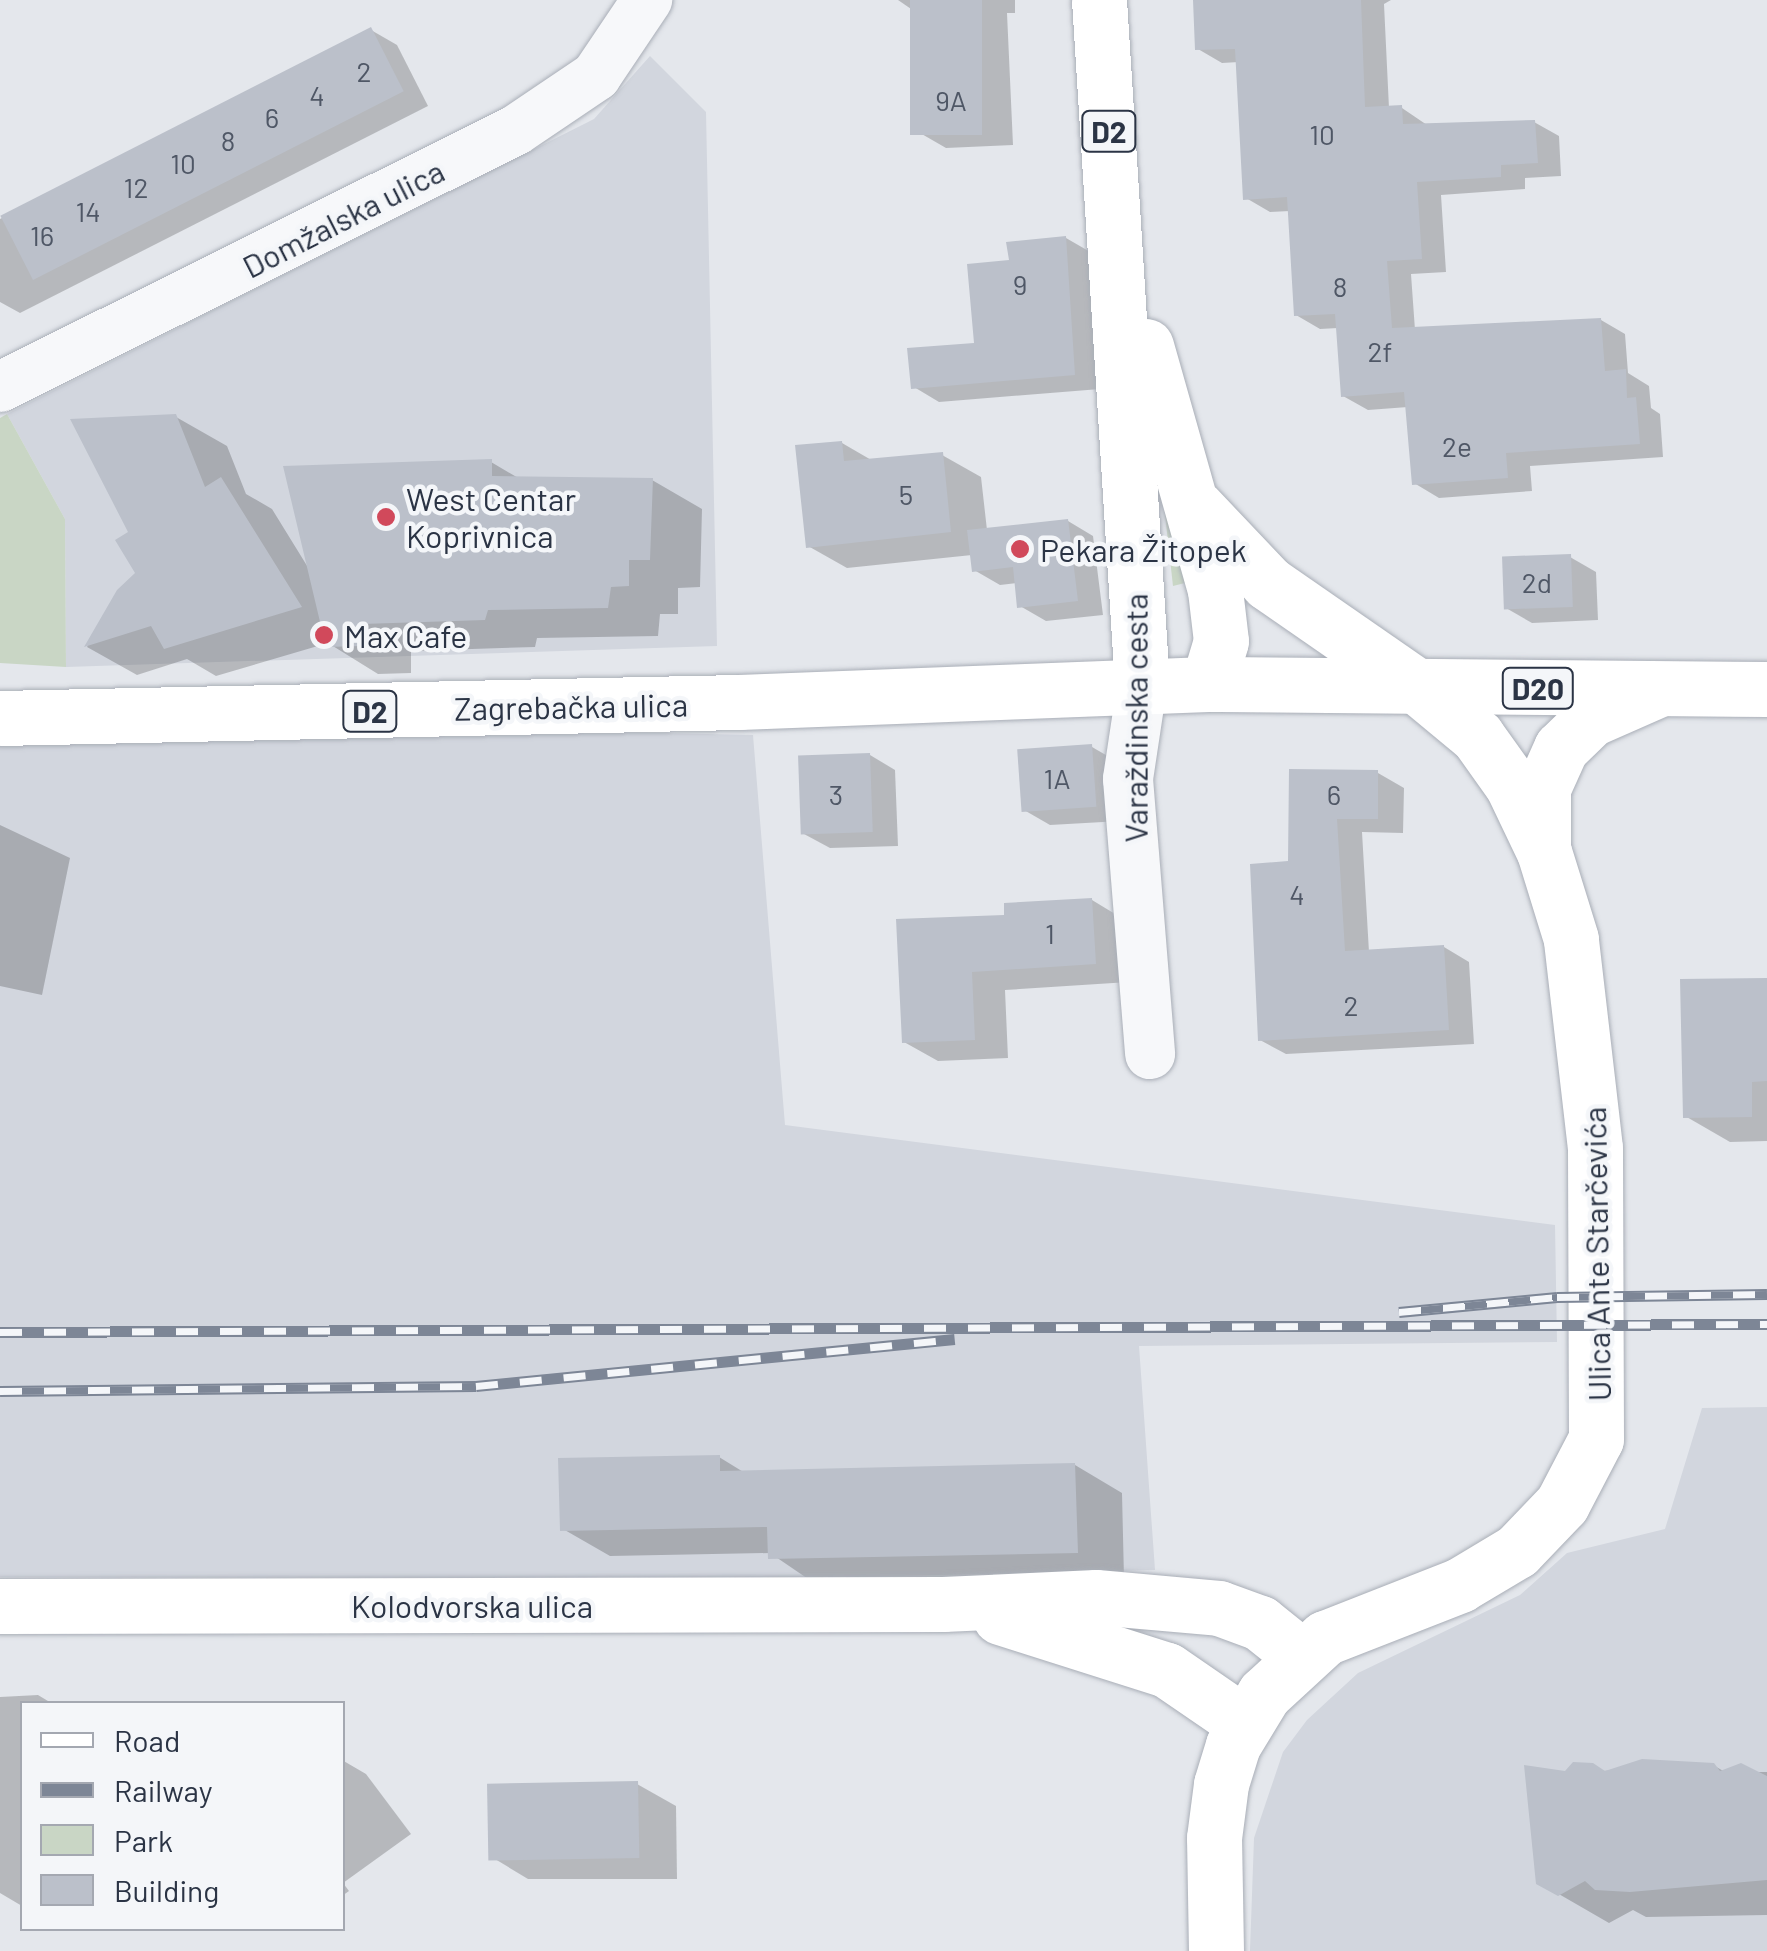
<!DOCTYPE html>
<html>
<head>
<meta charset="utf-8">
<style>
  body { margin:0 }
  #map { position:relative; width:1767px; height:1951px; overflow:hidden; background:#e4e7ec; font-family:Barlow,sans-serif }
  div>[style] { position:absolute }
  .built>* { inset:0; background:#d2d6de }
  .green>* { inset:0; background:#c9d6c5 }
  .shadow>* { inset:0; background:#0003 }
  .building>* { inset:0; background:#bbc0ca; transform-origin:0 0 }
  .roads { filter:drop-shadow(0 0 2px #a9aeb7) drop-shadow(0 0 2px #a9aeb7) }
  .minor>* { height:50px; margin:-25px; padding:0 25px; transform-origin:25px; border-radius:25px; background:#f7f8fa }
  .secondary>* { height:55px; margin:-27.5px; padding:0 27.5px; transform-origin:27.5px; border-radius:27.5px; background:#fff }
  .primary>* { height:55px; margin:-27.5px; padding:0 27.5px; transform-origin:27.5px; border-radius:27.5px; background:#fff }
  .rail>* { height:11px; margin-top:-5.5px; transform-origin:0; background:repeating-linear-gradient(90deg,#f4f6f9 0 22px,#7d8696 0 44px); box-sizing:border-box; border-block:2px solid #7d8696 }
  .dots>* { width:28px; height:28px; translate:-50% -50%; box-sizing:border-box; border:5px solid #f4f6f9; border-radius:50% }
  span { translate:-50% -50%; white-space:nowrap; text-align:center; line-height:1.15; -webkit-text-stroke:9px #f4f6f9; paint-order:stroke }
  .number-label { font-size:28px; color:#4f5766 }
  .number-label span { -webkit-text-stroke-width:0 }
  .shield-label span { padding:2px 8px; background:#f4f6f9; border:2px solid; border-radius:8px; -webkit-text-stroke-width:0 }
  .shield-label { font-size:30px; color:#2b3445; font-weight:700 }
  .street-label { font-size:32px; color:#2b3445 }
  .poi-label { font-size:32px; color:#2b3445 }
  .left { translate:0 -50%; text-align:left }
  .legend { position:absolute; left:20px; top:1701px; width:325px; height:230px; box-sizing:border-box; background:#f4f6f9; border:2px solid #a4a8b1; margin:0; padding:12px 18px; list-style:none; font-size:30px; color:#2b3445 }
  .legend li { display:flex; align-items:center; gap:20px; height:50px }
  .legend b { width:50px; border:2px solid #a4a8b1 }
</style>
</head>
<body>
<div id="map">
  <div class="built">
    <div style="clip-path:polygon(650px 56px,706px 112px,717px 646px,66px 667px,65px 519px,7px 414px,594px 119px)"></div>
    <div style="clip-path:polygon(521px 730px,753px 735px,785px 1125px,1555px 1225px,1557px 1342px,1139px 1346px,1155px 1570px,812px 1578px,0 1577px,0 743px)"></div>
    <div style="clip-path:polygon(1767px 1407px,1767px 1951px,1250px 1951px,1254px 1838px,1283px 1752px,1307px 1720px,1358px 1673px,1520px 1595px,1567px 1553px,1665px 1529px,1702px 1408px)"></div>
  </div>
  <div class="green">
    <div style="clip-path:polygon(7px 414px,65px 519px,66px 667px,0 663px,0 418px)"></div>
    <div style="clip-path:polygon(1163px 496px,1193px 581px,1173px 586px)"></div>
  </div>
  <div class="shadow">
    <div style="clip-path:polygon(1015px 0,1015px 13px,1007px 13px,1013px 145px,946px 148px,920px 133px,914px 11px,898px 0)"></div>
    <div style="clip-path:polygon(1196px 0,1391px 0,1384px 4px,1389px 108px,1402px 108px,1427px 125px,1534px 122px,1559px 136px,1561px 176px,1525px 178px,1525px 189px,1441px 195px,1446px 272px,1411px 274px,1415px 330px,1601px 320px,1625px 334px,1628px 373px,1649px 386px,1651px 408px,1660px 414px,1663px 457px,1530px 466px,1532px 491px,1439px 498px,1414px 483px,1408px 407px,1368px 410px,1343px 396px,1338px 328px,1320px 329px,1296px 315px,1290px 211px,1270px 212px,1246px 198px,1239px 62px,1222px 63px,1198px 49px)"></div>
    <div style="clip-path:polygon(371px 30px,397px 45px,428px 106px,20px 313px,0 302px,0 219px)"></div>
    <div style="clip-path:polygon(1066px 238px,1092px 253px,1100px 389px,939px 402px,914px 387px,977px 345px,1012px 262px)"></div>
    <div style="clip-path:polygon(176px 417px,227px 446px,246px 494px,272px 509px,309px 569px,491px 462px,520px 479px,652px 480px,702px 509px,700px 587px,678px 588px,678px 614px,660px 614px,658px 636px,537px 638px,535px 647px,411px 651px,411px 673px,378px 674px,328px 643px,216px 676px,187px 659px,137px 675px,87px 647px,119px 592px,139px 574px,131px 532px)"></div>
    <div style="clip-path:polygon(842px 443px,873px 461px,942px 455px,981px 477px,987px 530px,1068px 521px,1093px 536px,1103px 615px,1046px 621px,1020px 606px,1017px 583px,1000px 585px,974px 570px,972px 555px,847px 568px,808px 546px)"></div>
    <div style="clip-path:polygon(1570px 557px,1596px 572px,1598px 620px,1532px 623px,1506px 608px)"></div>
    <div style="clip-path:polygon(1092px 747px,1118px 762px,1121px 821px,1050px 825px,1024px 810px)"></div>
    <div style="clip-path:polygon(870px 755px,895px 770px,898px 846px,830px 848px,804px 834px)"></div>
    <div style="clip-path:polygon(1378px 773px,1404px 788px,1403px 833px,1362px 832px,1369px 952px,1444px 947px,1469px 962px,1474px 1044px,1286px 1054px,1260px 1040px,1290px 864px)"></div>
    <div style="clip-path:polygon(0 825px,70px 858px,42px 995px,0 986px)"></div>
    <div style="clip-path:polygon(1092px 900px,1125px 920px,1129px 982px,1005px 990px,1008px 1058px,938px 1061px,904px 1042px,1007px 917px)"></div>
    <div style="clip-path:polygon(1767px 980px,1767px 1141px,1730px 1142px,1685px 1116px)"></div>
    <div style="clip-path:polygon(719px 1457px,745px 1473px,1075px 1465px,1122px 1493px,1124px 1578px,817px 1585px,770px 1553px,610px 1556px,563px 1529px)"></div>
    <div style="clip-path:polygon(38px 1695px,53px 1704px,22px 1704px,22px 1906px,0 1893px,0 1697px)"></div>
    <div style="clip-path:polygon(342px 1760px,366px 1774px,411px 1834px,343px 1883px,349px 1891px,342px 1896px)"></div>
    <div style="clip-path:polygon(1713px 1765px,1725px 1772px,1767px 1772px,1767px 1915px,1646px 1917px,1633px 1910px,1609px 1923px,1538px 1882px,1566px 1773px)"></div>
    <div style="clip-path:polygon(637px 1784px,676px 1806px,677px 1879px,528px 1879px,490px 1856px)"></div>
  </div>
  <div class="building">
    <div style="left:910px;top:0;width:72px;height:135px"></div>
    <div style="clip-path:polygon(1193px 0,1361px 0,1365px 107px,1402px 105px,1403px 124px,1535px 120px,1538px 163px,1501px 165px,1501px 177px,1417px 182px,1422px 259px,1387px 261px,1392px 328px,1601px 318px,1605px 371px,1626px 369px,1627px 398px,1636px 397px,1640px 444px,1506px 453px,1508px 478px,1412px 485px,1404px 392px,1341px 397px,1335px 314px,1294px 316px,1287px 197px,1243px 200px,1235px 49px,1195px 50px)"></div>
    <div style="left:371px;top:27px;width:72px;height:416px;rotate:63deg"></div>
    <div style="clip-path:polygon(1066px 236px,1075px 375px,911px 389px,907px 348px,974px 343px,967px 264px,1009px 260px,1006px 242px)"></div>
    <div style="clip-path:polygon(176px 414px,205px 487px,221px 477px,302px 607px,164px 649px,151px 626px,84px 647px,117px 590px,135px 573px,115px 540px,128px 532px,70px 419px)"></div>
    <div style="clip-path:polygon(842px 441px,844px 461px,943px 452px,951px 532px,806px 548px,795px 445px)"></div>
    <div style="clip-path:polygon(492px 459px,492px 476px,653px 478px,650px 560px,629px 560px,629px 586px,611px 587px,608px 608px,488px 610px,485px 620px,362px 624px,362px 646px,326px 647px,283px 466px)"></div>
    <div style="clip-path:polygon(1068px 519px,1078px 601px,1017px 608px,1013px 567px,972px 572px,967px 530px)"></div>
    <div style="left:1571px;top:554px;width:53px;height:69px;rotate:88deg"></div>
    <div style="left:1092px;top:744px;width:63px;height:75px;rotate:86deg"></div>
    <div style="left:870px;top:753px;width:79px;height:72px;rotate:88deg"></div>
    <div style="clip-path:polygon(1289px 769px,1378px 770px,1378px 819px,1337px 819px,1345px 951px,1444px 945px,1449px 1030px,1258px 1041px,1250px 864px,1288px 861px)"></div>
    <div style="clip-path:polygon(1092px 898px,1096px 964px,972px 972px,975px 1040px,902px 1043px,896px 919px,1004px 915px,1004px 903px)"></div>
    <div style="clip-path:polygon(1767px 978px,1767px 1081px,1752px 1082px,1752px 1117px,1683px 1118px,1680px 979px)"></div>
    <div style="clip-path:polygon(720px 1455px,720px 1471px,1075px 1463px,1078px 1553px,768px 1559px,767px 1527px,560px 1531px,558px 1458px)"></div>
    <div style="clip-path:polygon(1642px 1759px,1714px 1763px,1720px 1771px,1741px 1763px,1767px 1776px,1767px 1880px,1630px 1892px,1595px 1890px,1585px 1881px,1558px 1896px,1536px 1884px,1524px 1765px,1565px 1771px,1573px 1762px,1593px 1763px,1605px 1771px)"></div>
    <div style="left:638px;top:1781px;width:77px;height:151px;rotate:89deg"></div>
  </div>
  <div class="roads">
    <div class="minor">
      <div style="left:0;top:387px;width:576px;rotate:-26.48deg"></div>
      <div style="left:516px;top:130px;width:97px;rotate:-34deg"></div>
      <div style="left:596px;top:76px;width:92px;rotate:-56.1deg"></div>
      <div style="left:1142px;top:686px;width:94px;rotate:98.6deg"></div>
      <div style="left:1128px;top:779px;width:276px;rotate:85.4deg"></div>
    </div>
    <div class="secondary">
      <div style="left:1543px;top:844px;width:56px;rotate:-90deg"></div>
      <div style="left:1543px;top:788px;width:44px;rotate:-65.8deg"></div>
      <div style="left:1561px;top:748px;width:42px;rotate:-44deg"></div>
      <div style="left:1591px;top:719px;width:72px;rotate:-23.7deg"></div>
      <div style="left:0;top:1606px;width:943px;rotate:-0.12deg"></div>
      <div style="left:943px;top:1604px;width:153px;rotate:-2.6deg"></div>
      <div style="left:1096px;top:1597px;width:123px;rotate:5.1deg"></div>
      <div style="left:1219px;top:1608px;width:44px;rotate:20.1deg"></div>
      <div style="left:1260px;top:1623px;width:51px;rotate:38.7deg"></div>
      <div style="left:1000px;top:1617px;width:175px;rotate:17.6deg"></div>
      <div style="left:1167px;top:1670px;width:93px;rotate:34.5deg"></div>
      <div style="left:1216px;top:1951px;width:113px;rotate:-91deg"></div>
      <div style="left:1214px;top:1838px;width:54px;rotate:-82.6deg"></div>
      <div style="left:1221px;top:1784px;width:41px;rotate:-72.9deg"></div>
      <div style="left:1233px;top:1745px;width:60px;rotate:-58.7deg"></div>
      <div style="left:1264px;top:1694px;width:83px;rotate:-42.6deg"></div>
      <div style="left:1325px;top:1638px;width:145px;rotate:-21.4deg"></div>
      <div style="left:1460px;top:1585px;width:66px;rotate:-30.8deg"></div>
      <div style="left:1517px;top:1551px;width:65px;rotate:-46.2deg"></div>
      <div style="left:1562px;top:1504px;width:73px;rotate:-62.4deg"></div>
      <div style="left:1596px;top:1439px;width:291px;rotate:-90.2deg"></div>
      <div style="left:1595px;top:1148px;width:210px;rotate:-96.6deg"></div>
      <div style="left:1571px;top:939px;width:91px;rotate:-107.2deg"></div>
      <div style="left:1544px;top:852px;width:74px;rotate:-115.5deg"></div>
      <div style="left:1512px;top:785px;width:60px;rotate:-125.5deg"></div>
      <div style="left:1477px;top:736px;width:77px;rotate:-140.3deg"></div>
    </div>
    <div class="primary">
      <div style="left:1099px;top:0;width:687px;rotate:86.41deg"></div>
      <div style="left:1146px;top:346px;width:254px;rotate:74.2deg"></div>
      <div style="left:1215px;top:590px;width:51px;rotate:83.3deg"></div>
      <div style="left:1221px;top:641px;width:45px;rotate:106.8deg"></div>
      <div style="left:1196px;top:507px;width:105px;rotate:46.5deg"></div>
      <div style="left:1268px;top:583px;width:183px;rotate:34.7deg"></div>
      <div style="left:0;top:718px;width:739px;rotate:-1.24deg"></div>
      <div style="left:739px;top:702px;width:469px;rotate:-2.2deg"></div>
      <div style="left:1208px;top:684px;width:559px;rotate:0.51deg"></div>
    </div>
  </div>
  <div class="rail">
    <div style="left:1399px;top:1312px;width:159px;rotate:-5.4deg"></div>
    <div style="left:1557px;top:1297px;width:210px;rotate:-0.8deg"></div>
    <div style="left:0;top:1332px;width:1767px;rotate:-0.26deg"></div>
    <div style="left:0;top:1391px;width:476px;rotate:-0.6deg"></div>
    <div style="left:476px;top:1386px;width:481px;rotate:-5.6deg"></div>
  </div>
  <div class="dots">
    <div style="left:386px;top:517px;background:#d1495b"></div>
    <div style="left:1020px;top:549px;background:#d1495b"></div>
    <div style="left:324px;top:635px;background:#d1495b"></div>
  </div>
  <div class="number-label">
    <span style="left:364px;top:71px">2</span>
    <span style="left:317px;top:95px">4</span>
    <span style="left:951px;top:100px">9A</span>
    <span style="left:272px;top:117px">6</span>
    <span style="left:1322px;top:134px">10</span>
    <span style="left:228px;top:140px">8</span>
    <span style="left:183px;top:163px">10</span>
    <span style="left:136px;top:187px">12</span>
    <span style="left:88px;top:211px">14</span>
    <span style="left:42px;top:235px">16</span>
    <span style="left:1020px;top:284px">9</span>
    <span style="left:1340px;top:286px">8</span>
    <span style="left:1380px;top:351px">2f</span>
    <span style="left:1457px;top:446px">2e</span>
    <span style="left:906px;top:494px">5</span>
    <span style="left:1537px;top:582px">2d</span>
    <span style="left:1057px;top:778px">1A</span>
    <span style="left:836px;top:794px">3</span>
    <span style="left:1334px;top:794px">6</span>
    <span style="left:1297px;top:894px">4</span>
    <span style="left:1050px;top:933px">1</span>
    <span style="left:1351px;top:1005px">2</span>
  </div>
  <div class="shield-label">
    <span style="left:1109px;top:131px">D2</span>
    <span style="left:1538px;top:688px">D20</span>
    <span style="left:370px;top:711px">D2</span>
  </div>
  <div class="street-label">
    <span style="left:343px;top:218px;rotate:-27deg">Domžalska ulica</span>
    <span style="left:571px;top:706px;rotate:-1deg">Zagrebačka ulica</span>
    <span style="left:1135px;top:718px;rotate:-90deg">Varaždinska cesta</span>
    <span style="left:1596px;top:1254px;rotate:-91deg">Ulica Ante Starčevića</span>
    <span style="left:472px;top:1605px">Kolodvorska ulica</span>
  </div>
  <div class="poi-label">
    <span class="left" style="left:406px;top:517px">West Centar<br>Koprivnica</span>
    <span class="left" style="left:1040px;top:549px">Pekara Žitopek</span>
    <span class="left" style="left:344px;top:635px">Max Cafe</span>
  </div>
  <ul class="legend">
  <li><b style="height:12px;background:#fff"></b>Road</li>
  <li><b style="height:12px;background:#7d8696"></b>Railway</li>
  <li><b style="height:28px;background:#c9d6c5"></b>Park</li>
  <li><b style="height:28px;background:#bbc0ca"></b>Building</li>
  </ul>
</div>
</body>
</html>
